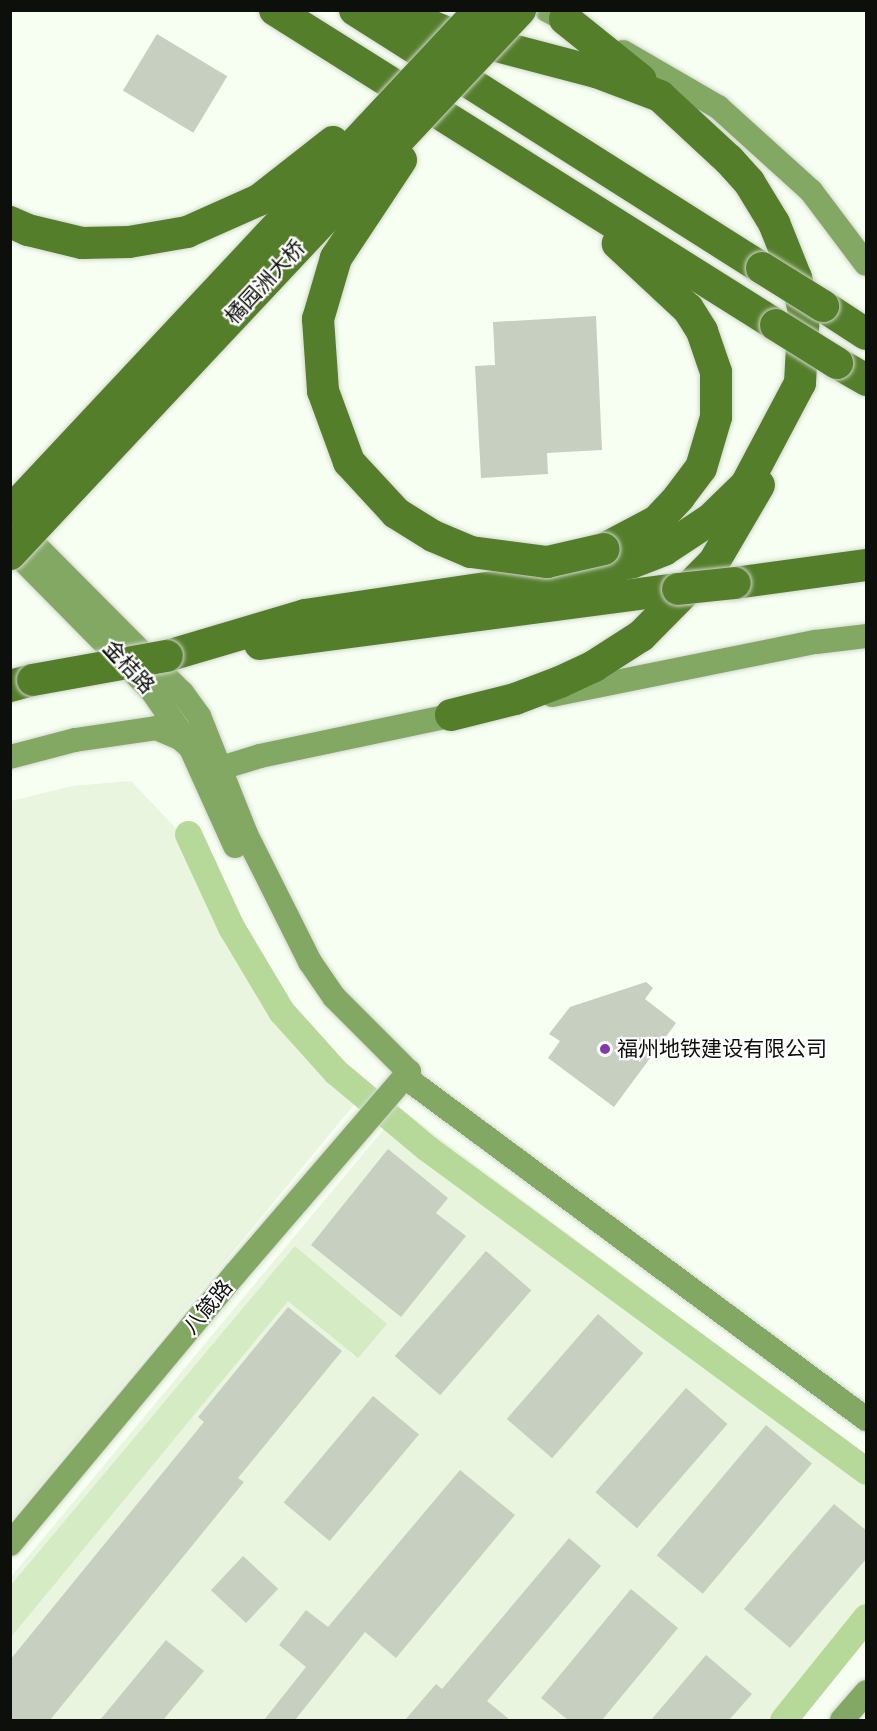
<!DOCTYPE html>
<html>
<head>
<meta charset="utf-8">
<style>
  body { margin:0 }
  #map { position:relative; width:877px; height:1731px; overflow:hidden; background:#f7fff2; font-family:Karla,"Noto Sans SC",sans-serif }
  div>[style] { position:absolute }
  .built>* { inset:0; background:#e9f5df }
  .green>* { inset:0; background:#d5ebc3 }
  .river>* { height:27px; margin:-13.5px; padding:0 13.5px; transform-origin:13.5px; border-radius:13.5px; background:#b6d99a }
  .building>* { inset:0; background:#c7cfc0; transform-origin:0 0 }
  .roads { filter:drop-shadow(0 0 2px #d1d9cd) drop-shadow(0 0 2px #d1d9cd) }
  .secondary>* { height:24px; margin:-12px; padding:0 12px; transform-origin:12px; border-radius:12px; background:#83a863 }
  .highway>* { height:32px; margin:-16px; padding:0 16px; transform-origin:16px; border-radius:16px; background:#557e2b }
  .bridges { filter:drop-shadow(0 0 2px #d1d9cd) drop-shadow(0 0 2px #d1d9cd) }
  .highway-bridge>* { height:32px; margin:-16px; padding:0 16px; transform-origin:16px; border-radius:16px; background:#557e2b }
  .dots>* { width:16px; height:16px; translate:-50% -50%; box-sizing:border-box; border:3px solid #fff; border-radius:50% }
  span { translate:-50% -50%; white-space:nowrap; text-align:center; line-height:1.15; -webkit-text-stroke:4.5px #fff; paint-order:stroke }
  .street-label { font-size:21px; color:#0c0f0a }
  .poi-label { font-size:21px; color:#0c0f0a }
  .left { translate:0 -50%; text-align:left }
  .frame { position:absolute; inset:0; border:12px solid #0c0f0a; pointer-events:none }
</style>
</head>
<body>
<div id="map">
  <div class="built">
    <div style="clip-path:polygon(131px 781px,190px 843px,272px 975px,297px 1027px,367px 1089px,11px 1520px,11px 801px,72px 786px)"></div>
    <div style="clip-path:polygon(408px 1114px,866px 1456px,866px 1608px,777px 1720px,11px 1720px,11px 1577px,393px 1118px)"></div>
  </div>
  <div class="green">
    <div style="clip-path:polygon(295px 1246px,387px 1324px,358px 1358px,288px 1301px,11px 1637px,11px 1585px)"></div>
  </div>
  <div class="river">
    <div style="left:188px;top:834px;width:102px;rotate:65.2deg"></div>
    <div style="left:231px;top:927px;width:98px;rotate:59.2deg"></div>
    <div style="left:281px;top:1011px;width:82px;rotate:48deg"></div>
    <div style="left:336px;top:1072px;width:119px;rotate:39.9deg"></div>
    <div style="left:427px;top:1148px;width:545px;rotate:36.34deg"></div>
    <div style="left:783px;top:1720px;width:132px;rotate:-51.1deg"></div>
  </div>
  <div class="building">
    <div style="left:157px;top:34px;width:82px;height:66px;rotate:31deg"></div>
    <div style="clip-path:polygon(596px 316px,602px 450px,547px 453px,548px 474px,481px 478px,475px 366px,495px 365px,493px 322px)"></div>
    <div style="clip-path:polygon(646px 982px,653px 988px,645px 999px,676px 1023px,614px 1107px,548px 1058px,560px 1041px,549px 1034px,570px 1007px)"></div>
    <div style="clip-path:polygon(388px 1149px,448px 1198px,436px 1213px,466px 1236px,401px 1317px,311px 1245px)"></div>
    <div style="left:486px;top:1251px;width:60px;height:139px;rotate:41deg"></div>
    <div style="clip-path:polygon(288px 1307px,342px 1351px,238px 1478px,244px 1482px,50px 1720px,10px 1720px,10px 1660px,204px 1422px,198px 1417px)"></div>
    <div style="left:598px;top:1314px;width:60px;height:139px;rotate:41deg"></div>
    <div style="left:686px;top:1388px;width:55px;height:138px;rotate:41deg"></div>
    <div style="left:373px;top:1396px;width:60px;height:139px;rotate:40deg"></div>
    <div style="left:766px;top:1425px;width:60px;height:170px;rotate:40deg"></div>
    <div style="clip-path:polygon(460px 1470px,515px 1515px,396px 1658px,365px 1632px,295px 1720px,264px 1720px,306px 1667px,279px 1645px,306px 1610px,328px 1627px)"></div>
    <div style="clip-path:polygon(834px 1504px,867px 1531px,867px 1558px,790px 1648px,744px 1609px)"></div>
    <div style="clip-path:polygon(569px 1538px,601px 1566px,487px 1701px,510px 1720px,405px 1720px,436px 1684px,442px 1689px)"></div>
    <div style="left:243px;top:1556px;width:48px;height:47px;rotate:43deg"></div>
    <div style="clip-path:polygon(631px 1589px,678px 1628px,602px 1720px,568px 1720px,541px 1698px)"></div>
    <div style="clip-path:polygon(166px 1640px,204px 1671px,163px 1720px,100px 1720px)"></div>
    <div style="clip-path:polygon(706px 1655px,752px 1694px,729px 1720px,651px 1720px)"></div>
  </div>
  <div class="roads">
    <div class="secondary">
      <div style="left:547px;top:10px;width:36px;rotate:28deg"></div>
      <div style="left:623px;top:52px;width:110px;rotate:30.1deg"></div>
      <div style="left:718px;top:107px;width:125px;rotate:42.1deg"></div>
      <div style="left:811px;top:191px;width:91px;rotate:53deg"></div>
      <div style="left:10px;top:547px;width:202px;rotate:45.4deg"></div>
      <div style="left:152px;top:691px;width:65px;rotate:55.1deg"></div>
      <div style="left:189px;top:744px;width:112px;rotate:65.7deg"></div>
      <div style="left:552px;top:695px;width:269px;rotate:-11.4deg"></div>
      <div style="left:816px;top:642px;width:50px;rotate:-6.8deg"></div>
      <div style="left:10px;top:757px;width:67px;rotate:-14.7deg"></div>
      <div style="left:75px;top:740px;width:82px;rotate:-8.4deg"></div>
      <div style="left:156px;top:728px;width:26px;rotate:23deg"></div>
      <div style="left:180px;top:738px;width:42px;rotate:42.1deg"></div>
      <div style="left:211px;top:766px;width:10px;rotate:11deg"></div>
      <div style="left:221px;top:768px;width:41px;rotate:-17.1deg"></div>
      <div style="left:260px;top:756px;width:213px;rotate:-11.9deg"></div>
      <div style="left:405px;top:1077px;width:574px;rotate:36.57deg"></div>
      <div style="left:10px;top:1544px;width:351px;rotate:-50.2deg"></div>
      <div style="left:235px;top:1274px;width:267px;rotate:-49.3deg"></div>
      <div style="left:409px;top:1072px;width:106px;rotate:-135deg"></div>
      <div style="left:334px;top:997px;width:42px;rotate:-124.4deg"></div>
      <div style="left:310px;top:962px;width:143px;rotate:-116.6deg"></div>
      <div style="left:246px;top:834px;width:127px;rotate:-111.7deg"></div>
      <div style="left:199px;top:716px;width:29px;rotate:-126deg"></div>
      <div style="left:182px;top:693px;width:237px;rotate:-134.8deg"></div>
      <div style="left:842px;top:1720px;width:37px;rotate:-49deg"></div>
    </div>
    <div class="highway">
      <div style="left:275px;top:10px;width:592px;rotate:32.16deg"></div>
      <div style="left:355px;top:10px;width:482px;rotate:32.4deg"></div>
      <div style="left:565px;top:19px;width:97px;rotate:38.8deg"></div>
      <div style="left:823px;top:306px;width:51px;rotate:33.1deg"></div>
      <div style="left:837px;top:363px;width:34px;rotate:30deg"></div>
      <div style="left:604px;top:549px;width:60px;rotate:-27.8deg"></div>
      <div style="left:657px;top:521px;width:33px;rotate:-47deg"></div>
      <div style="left:679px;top:497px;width:36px;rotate:-53deg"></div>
      <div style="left:701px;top:468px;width:53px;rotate:-73.6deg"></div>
      <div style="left:716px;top:417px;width:45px;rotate:-90deg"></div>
      <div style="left:716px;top:372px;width:43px;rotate:-108.9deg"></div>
      <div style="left:702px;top:331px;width:26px;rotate:-122deg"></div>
      <div style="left:688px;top:309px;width:96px;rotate:-137.1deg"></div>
      <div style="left:735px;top:583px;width:132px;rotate:-7.8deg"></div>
      <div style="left:260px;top:644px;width:422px;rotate:-7.5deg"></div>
      <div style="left:167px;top:656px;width:144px;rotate:-16.5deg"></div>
      <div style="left:305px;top:615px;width:277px;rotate:-8.5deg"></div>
      <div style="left:579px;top:574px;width:55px;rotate:-12.5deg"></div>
      <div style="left:633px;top:562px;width:33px;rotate:-21deg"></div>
      <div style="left:664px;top:550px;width:56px;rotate:-33.4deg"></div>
      <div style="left:711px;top:519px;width:49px;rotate:-44.2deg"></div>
      <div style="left:746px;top:485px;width:115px;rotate:-62.1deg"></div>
      <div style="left:800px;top:383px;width:71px;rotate:-86.8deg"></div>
      <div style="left:804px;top:312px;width:35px;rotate:-103deg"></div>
      <div style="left:796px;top:278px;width:59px;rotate:-111.8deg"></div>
      <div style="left:774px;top:223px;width:48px;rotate:-121.4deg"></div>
      <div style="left:749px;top:182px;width:30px;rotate:-132deg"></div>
      <div style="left:729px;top:160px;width:94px;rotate:-137.2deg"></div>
      <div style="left:660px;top:96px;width:68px;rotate:-159.4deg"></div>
      <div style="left:596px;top:72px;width:150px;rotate:-165.3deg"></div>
      <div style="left:451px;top:34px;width:65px;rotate:-158.2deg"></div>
      <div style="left:10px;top:686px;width:24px;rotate:-15deg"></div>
      <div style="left:451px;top:715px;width:66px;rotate:-14deg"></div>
      <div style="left:515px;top:699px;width:48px;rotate:-20.7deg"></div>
      <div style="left:560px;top:682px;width:38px;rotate:-25deg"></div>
      <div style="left:594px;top:666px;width:56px;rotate:-32.6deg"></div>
      <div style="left:641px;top:636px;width:104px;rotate:-45.4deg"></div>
      <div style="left:714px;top:562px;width:89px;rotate:-59.7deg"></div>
    </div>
  </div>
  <div class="bridges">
    <div class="highway-bridge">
      <div style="left:401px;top:160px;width:118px;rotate:123.6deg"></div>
      <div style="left:336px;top:258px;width:64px;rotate:106.4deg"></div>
      <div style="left:318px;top:319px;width:72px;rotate:86deg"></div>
      <div style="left:323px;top:391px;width:76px;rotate:69.9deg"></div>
      <div style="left:349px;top:462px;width:69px;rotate:47.3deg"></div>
      <div style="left:396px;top:513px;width:44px;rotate:31.9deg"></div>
      <div style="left:433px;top:536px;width:41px;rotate:22.8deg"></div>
      <div style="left:471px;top:552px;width:77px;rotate:7.5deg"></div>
      <div style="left:547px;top:562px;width:58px;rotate:-12.8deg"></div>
      <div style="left:10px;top:222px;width:20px;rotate:24deg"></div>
      <div style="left:28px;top:230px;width:56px;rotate:13.5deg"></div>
      <div style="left:82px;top:243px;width:47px;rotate:-1.2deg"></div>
      <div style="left:129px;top:242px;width:59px;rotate:-9.8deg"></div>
      <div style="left:187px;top:232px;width:79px;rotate:-24deg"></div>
      <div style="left:259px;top:200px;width:94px;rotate:-38.1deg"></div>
      <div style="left:762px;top:268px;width:72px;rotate:31.9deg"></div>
      <div style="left:776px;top:325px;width:72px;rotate:31.9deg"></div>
      <div style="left:10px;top:512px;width:688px;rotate:-46.89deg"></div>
      <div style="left:10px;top:554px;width:746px;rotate:-46.85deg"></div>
      <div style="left:678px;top:589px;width:57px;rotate:-6deg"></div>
      <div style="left:33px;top:680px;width:136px;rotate:-10.2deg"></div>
    </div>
  </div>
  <div class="dots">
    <div style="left:605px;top:1049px;background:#8439ab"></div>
  </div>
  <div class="street-label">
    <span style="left:265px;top:282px;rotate:-47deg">橘园洲大桥</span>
    <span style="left:129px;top:667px;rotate:47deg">金桔路</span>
    <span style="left:208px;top:1307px;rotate:-50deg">八箴路</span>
  </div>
  <div class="poi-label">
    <span class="left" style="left:617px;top:1049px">福州地铁建设有限公司</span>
  </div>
  <div class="frame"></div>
</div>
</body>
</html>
